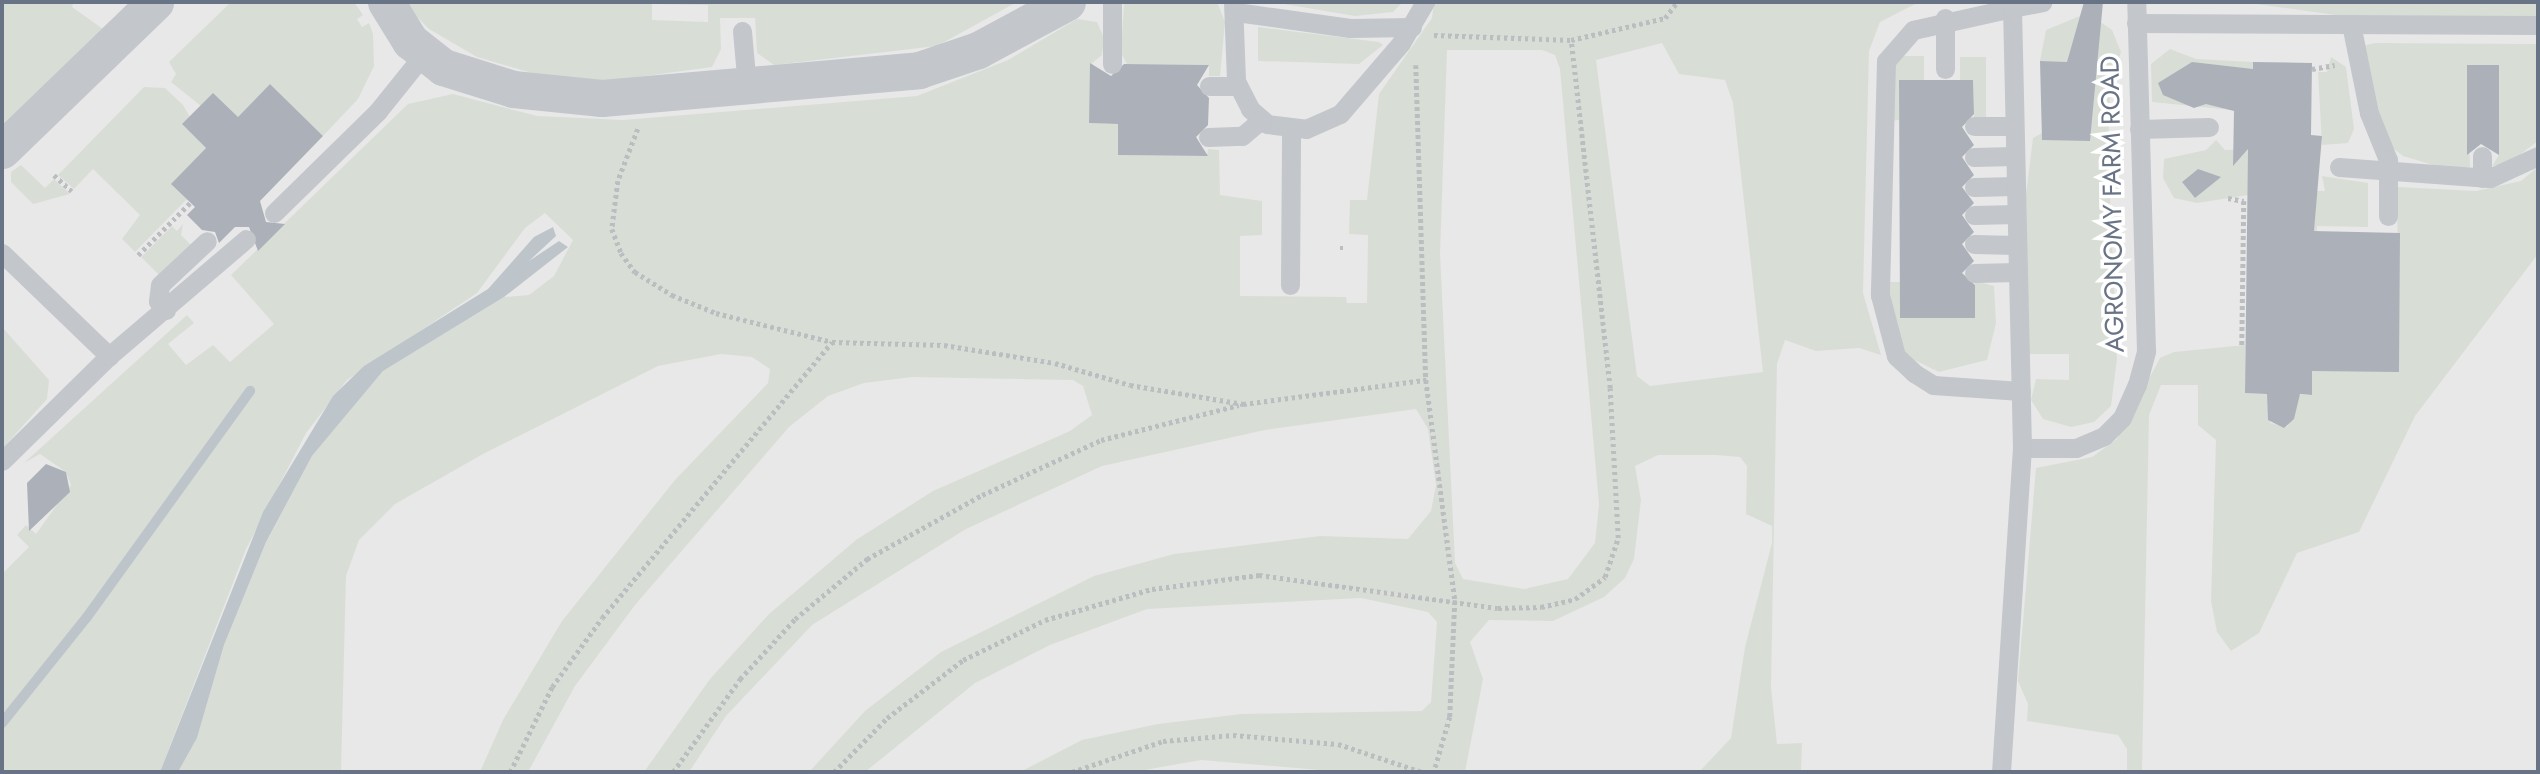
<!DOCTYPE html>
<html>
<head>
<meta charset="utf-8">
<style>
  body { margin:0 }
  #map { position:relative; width:2540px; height:774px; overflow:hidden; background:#f7f8f5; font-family:Jost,sans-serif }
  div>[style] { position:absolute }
  .built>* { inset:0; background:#e8e8e8; transform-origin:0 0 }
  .green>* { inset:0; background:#d8ded6 }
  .water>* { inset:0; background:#bdc5cb }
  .stream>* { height:10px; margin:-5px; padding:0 5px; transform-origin:5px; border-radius:5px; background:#bdc5cb }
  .building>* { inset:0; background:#acb1b9 }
  .path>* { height:4.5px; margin-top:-2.25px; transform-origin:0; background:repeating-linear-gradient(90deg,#bbbdc0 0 3.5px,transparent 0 7px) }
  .service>* { height:19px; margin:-9.5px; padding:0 9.5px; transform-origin:9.5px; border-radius:9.5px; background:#c3c6ca }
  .minor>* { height:37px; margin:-18.5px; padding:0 18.5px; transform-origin:18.5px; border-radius:18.5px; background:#c3c6ca }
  span { translate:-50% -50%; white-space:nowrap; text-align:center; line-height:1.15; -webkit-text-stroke:7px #fff; paint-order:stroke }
  .street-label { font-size:26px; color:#687385 }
  .frame { position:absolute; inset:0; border:4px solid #687385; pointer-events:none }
</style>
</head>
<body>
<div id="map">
  <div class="built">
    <div style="left:2px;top:2px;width:2536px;height:770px"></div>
  </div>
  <div class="green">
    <div style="clip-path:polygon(2px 2px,74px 2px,72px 7px,103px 29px,2px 131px)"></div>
    <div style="clip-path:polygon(231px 2px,354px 2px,363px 15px,357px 19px,362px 27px,369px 23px,373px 34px,374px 66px,358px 99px,323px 136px,270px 84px,238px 117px,201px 106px,171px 82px,176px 74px,169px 62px)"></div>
    <div style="clip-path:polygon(evenodd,402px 2px,1017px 2px,937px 46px,774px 65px,757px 53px,755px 18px,720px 18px,721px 49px,712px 67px,608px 81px,535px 74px,477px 57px,429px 29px,402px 2px,652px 4px,708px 5px,708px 22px,652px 20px,652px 4px)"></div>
    <div style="clip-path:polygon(1124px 2px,1217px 2px,1225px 22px,1220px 76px,1209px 76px,1209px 65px,1127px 64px,1121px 53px)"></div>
    <div style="clip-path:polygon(1272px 2px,1403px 2px,1393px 12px,1355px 16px)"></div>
    <div style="clip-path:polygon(evenodd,1434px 2px,1919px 2px,1880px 22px,1869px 51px,1863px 293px,1881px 355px,1859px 348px,1816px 351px,1785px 340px,1777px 364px,1771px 687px,1777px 744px,1802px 743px,1801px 772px,1699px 772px,1731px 738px,1745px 647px,1772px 543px,1772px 526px,1746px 514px,1747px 466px,1740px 457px,1716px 455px,1658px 455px,1635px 466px,1641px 500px,1634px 559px,1625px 578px,1604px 597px,1553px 621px,1489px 620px,1470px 642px,1483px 679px,1465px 772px,1343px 772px,1201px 760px,1133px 772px,1020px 772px,1082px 740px,1158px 724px,1242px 714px,1422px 711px,1431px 702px,1437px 622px,1428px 612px,1361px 598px,1147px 609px,1050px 645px,975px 683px,865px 772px,809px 772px,865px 711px,941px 652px,1094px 576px,1174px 554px,1320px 536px,1408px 539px,1431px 511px,1436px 485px,1428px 429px,1416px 409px,1265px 430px,1102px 466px,966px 529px,812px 625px,726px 716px,689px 772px,644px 772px,710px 679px,769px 614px,856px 540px,933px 491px,1070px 431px,1092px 415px,1083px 386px,1073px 380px,912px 377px,864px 383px,828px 396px,789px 427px,635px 605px,575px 686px,528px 772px,480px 772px,503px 720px,562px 621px,675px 480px,768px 383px,770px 369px,752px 357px,721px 354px,658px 366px,483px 454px,395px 504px,359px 540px,346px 576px,341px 772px,178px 772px,197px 738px,224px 645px,266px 542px,312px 456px,383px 371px,504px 297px,529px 295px,554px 276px,573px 240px,545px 213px,525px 228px,477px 293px,347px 380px,306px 433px,246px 549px,160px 772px,2px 772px,2px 574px,29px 547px,17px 535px,26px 525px,36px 534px,71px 485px,66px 472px,40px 454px,24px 463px,187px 315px,194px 323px,168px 344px,186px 365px,213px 345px,230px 362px,274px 324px,231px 275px,408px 104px,453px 94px,537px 116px,623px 120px,917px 96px,1008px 60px,1077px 19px,1097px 22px,1104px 38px,1102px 55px,1091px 64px,1089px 123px,1118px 124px,1118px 155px,1207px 156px,1208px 149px,1219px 150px,1220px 195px,1262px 201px,1262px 235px,1240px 236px,1240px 296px,1346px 297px,1347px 303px,1367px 303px,1368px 235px,1349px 234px,1350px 200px,1367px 200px,1379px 94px,1432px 18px,1434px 2px,1662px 43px,1679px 74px,1725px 80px,1733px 103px,1763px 372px,1650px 386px,1637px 376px,1596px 60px,1662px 43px,1434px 2px,1447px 50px,1542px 50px,1555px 55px,1560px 69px,1599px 504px,1595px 543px,1568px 579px,1524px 589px,1463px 579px,1455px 563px,1440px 254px,1447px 50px)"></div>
    <div style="clip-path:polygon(2243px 2px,2538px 2px,2538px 24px,2363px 19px)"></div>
    <div style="clip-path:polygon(2087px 13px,2112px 30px,2121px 52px,2110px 87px,2108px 151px,2117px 359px,2111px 406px,2094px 422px,2071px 427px,2043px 419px,2031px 400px,2036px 379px,2069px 380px,2069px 354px,2029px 354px,2026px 195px,2033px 138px,2042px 133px,2042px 140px,2055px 140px,2040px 61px,2046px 30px)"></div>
    <div style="clip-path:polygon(1258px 27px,1379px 42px,1383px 45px,1359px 64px,1258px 61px)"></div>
    <div style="clip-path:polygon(2375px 43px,2538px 44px,2538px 141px,2509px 163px,2492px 166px,2499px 155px,2499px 65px,2467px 65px,2470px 167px,2440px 167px,2403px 156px,2385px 142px,2362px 46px)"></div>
    <div style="clip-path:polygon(2170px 49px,2196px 59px,2253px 62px,2252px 121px,2232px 110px,2152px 102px,2151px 64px)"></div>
    <div style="clip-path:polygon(1898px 56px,1924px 56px,1924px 80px,1899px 80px,1899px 120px,1888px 121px,1888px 63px)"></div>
    <div style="clip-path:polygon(1960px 57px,1986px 57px,1986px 120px,1974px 120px,1973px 80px,1960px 80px)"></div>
    <div style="clip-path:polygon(2331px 57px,2346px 67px,2354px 129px,2348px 143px,2322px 145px,2318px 72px,2327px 72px)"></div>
    <div style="clip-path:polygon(144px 87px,165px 88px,183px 105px,190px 117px,183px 125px,206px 148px,172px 184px,187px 199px,135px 252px,122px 239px,140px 215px,93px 169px,74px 189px,58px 175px)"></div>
    <div style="clip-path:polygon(evenodd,2216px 140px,2225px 150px,2251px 149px,2248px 195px,2197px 203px,2174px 198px,2163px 178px,2164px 159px,2206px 150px,2216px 140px,2198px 169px,2210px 185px,2195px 198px,2182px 182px,2198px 169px)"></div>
    <div style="clip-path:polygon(21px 165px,45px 188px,54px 179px,70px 194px,33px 204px,11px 182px,11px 172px)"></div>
    <div style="clip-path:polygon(evenodd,2538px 167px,2538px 254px,2415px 416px,2359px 532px,2297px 553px,2259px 633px,2231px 651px,2217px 632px,2211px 601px,2216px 440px,2198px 425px,2198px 385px,2161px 385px,2149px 415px,2142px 772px,2127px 772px,2127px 749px,2118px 735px,2027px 721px,2028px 704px,2018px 681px,2036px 468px,2092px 457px,2117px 439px,2160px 358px,2174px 352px,2245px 345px,2245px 393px,2311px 395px,2313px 335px,2399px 371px,2397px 187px,2476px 191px,2521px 181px,2538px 167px,2272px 403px,2295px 411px,2287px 427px,2270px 423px,2272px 403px)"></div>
    <div style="clip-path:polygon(2322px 176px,2368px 183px,2368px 227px,2317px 226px,2313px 315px,2314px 191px,2325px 191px)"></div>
    <div style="clip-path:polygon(183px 224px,181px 235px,191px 245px,159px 275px,141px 257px,172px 226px,177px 231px)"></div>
    <div style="clip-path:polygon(1975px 281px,1994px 286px,1996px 323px,1987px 360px,1939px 372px,1904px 355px,1885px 282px,1900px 282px,1900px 318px,1975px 317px)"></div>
    <div style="clip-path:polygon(2px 327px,49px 380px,47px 399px,2px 449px)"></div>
  </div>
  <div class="water">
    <div style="clip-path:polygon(553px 227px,556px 236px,529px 261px,559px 241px,568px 247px,504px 297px,383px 371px,312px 456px,266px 542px,224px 645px,197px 738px,178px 772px,160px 772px,263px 512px,333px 396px,364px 366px,488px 289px,534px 237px)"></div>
  </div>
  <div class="stream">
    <div style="left:2px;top:723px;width:136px;rotate:-51.3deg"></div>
    <div style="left:87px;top:617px;width:279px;rotate:-54.2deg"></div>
  </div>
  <div class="building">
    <div style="clip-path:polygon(2084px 2px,2103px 2px,2090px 141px,2042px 140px,2040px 61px,2067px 62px)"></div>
    <div style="clip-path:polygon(2192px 62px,2253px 69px,2253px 62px,2312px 63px,2311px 135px,2322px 136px,2314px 231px,2400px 233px,2399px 372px,2312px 371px,2312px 395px,2300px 394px,2294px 419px,2284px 428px,2268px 420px,2267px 394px,2245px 393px,2248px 149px,2233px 166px,2234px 111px,2206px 104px,2194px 108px,2163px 95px,2158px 83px)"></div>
    <div style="clip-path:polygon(1090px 63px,1111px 76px,1124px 64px,1209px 65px,1197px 85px,1209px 98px,1208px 125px,1196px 137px,1208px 156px,1118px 155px,1118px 124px,1089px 123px)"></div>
    <div style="clip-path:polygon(2467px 65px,2499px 65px,2499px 155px,2481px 144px,2467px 155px)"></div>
    <div style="clip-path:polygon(1899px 80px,1973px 80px,1974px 114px,1962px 127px,1974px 145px,1962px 157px,1974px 175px,1962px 187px,1974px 203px,1962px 215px,1974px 232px,1962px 244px,1974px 261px,1962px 273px,1975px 285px,1975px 318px,1900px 318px)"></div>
    <div style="clip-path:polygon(270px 84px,323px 136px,260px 201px,266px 222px,285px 224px,258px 251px,249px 227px,235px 227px,219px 243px,215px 232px,202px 230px,187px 215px,195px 207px,171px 184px,206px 148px,182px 124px,213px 93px,238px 117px)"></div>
    <div style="clip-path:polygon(2198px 169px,2221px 177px,2195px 198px,2182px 182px)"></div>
    <div style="clip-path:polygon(46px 464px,66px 472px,70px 492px,29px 531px,27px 483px)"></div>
  </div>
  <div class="path">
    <div style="left:1434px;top:35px;width:137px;rotate:2.1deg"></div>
    <div style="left:1571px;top:40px;width:97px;rotate:-13.2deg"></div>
    <div style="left:1665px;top:18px;width:20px;rotate:-53deg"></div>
    <div style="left:1416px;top:65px;width:315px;rotate:88.2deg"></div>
    <div style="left:1426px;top:380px;width:223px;rotate:82.5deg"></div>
    <div style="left:1455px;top:601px;width:116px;rotate:92.5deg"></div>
    <div style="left:1450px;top:717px;width:57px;rotate:106.2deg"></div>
    <div style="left:2312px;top:69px;width:23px;rotate:-10deg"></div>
    <div style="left:638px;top:129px;width:56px;rotate:111deg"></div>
    <div style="left:618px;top:181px;width:48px;rotate:97.1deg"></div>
    <div style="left:612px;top:229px;width:26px;rotate:69deg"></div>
    <div style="left:621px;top:253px;width:24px;rotate:54deg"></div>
    <div style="left:635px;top:272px;width:44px;rotate:31.9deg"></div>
    <div style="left:672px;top:295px;width:48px;rotate:22.2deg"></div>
    <div style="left:716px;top:313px;width:120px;rotate:14deg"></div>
    <div style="left:832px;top:342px;width:112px;rotate:1.5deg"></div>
    <div style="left:944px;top:345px;width:112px;rotate:9.2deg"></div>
    <div style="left:1055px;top:363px;width:78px;rotate:16.3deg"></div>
    <div style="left:1130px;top:385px;width:115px;rotate:9.5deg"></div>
    <div style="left:1243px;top:404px;width:185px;rotate:-7.5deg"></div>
    <div style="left:54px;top:175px;width:24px;rotate:42deg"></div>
    <div style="left:2228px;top:198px;width:16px;rotate:11deg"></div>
    <div style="left:2244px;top:201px;width:144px;rotate:90.8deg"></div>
    <div style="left:1340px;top:248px;width:7px"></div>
    <div style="left:138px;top:255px;width:74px;rotate:-45deg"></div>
    <div style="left:510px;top:772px;width:95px;rotate:-63.7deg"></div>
    <div style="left:552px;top:687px;width:85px;rotate:-54.1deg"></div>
    <div style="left:602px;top:618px;width:359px;rotate:-50.2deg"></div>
    <div style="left:673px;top:772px;width:115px;rotate:-54.2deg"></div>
    <div style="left:740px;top:679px;width:81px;rotate:-47.5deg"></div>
    <div style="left:795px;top:619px;width:94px;rotate:-39.8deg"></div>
    <div style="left:867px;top:559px;width:132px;rotate:-29.1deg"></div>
    <div style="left:982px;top:495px;width:131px;rotate:-24.8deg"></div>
    <div style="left:1101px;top:440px;width:142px;rotate:-14.2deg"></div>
    <div style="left:834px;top:772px;width:76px;rotate:-45.5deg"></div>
    <div style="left:887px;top:718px;width:96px;rotate:-37.3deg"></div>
    <div style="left:963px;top:660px;width:91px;rotate:-26deg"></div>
    <div style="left:1045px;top:620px;width:111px;rotate:-16.2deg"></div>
    <div style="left:1152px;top:589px;width:108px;rotate:-7.5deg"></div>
    <div style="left:1259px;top:575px;width:241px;rotate:7.9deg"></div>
    <div style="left:1498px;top:608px;width:43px;rotate:-1.3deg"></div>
    <div style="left:1541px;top:607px;width:35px;rotate:-13deg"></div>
    <div style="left:1575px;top:599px;width:37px;rotate:-36deg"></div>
    <div style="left:1605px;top:577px;width:41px;rotate:-71.6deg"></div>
    <div style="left:1618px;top:538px;width:150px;rotate:-93.1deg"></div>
    <div style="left:1610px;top:388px;width:350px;rotate:-96.4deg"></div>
    <div style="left:1072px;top:772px;width:96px;rotate:-18.8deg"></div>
    <div style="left:1163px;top:741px;width:70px;rotate:-4.9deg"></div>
    <div style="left:1233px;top:735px;width:105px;rotate:4.9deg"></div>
    <div style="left:1338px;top:744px;width:89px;rotate:18.4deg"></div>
  </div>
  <div class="service">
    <div style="left:1112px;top:2px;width:62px;rotate:90deg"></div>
    <div style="left:1233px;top:2px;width:79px;rotate:87.8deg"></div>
    <div style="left:1236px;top:81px;width:31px;rotate:63deg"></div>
    <div style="left:1250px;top:109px;width:23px;rotate:41deg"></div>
    <div style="left:1267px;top:124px;width:39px;rotate:7deg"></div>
    <div style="left:1306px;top:129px;width:37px;rotate:-24deg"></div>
    <div style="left:1340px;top:114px;width:94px;rotate:-49.3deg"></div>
    <div style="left:1401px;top:43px;width:48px;rotate:-59.7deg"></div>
    <div style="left:2012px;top:8px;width:101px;rotate:167.5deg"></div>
    <div style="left:1913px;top:30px;width:41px;rotate:131.1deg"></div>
    <div style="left:1886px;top:61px;width:234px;rotate:91.5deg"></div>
    <div style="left:1880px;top:295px;width:63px;rotate:75.3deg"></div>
    <div style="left:1896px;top:356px;width:25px;rotate:43deg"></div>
    <div style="left:1914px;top:373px;width:22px;rotate:32deg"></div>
    <div style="left:1933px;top:385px;width:88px;rotate:3.9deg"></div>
    <div style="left:1236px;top:12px;width:115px;rotate:8deg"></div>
    <div style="left:1350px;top:28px;width:62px;rotate:-0.9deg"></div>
    <div style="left:2136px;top:23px;width:402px;rotate:0.3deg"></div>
    <div style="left:2351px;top:24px;width:91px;rotate:78.6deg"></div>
    <div style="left:2369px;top:113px;width:51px;rotate:68deg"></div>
    <div style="left:2388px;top:160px;width:56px;rotate:90deg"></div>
    <div style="left:742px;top:31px;width:56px;rotate:84.9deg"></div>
    <div style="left:1945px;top:69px;width:51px;rotate:-90deg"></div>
    <div style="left:1209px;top:86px;width:29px"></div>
    <div style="left:1974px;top:126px;width:39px"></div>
    <div style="left:2139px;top:129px;width:70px;rotate:-1.6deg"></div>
    <div style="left:1208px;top:137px;width:34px;rotate:-2deg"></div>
    <div style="left:1242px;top:136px;width:26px;rotate:-40deg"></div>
    <div style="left:1974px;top:157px;width:40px;rotate:-1.4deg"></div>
    <div style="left:2339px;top:167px;width:151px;rotate:4.2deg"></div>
    <div style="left:2490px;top:178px;width:53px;rotate:-24.6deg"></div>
    <div style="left:2482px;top:178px;width:22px;rotate:-90deg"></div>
    <div style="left:1974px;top:187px;width:41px;rotate:-1.4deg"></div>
    <div style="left:274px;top:213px;width:146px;rotate:-44.4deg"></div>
    <div style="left:378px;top:111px;width:72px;rotate:-51.2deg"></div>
    <div style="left:1974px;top:215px;width:42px;rotate:-1.4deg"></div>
    <div style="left:1974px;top:244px;width:42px;rotate:1.4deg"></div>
    <div style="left:2px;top:253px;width:149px;rotate:43.9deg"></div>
    <div style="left:1974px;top:273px;width:43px;rotate:-1.3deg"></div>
    <div style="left:1290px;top:285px;width:157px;rotate:-89.6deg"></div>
    <div style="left:166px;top:310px;width:12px;rotate:-132deg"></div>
    <div style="left:158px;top:301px;width:16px;rotate:-83deg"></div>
    <div style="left:160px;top:285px;width:64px;rotate:-43.1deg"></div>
    <div style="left:2022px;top:448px;width:54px"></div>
    <div style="left:2076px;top:448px;width:30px;rotate:-23deg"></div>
    <div style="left:2104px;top:436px;width:25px;rotate:-45deg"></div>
    <div style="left:2122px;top:418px;width:36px;rotate:-66deg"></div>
    <div style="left:2137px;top:385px;width:35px;rotate:-75deg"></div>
    <div style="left:2146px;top:351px;width:349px;rotate:-91.6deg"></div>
    <div style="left:2px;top:461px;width:150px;rotate:-44.5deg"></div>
    <div style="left:109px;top:356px;width:180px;rotate:-40.5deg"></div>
    <div style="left:2001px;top:772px;width:325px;rotate:-86.3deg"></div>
    <div style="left:2022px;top:448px;width:440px;rotate:-91.3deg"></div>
    <div style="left:2012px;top:8px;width:31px;rotate:-11deg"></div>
  </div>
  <div class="minor">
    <div style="left:386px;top:2px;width:46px;rotate:58.4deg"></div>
    <div style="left:410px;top:41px;width:42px;rotate:38.2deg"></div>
    <div style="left:443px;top:67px;width:73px;rotate:17.4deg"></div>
    <div style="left:513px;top:89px;width:89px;rotate:5.8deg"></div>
    <div style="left:602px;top:98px;width:318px;rotate:-5deg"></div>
    <div style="left:919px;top:70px;width:62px;rotate:-18.7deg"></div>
    <div style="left:978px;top:50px;width:101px;rotate:-28.3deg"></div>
    <div style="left:2px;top:150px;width:213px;rotate:-44deg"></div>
  </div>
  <div class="street-label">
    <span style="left:2113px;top:204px;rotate:-91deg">AGRONOMY FARM ROAD</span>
  </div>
  <div class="frame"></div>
</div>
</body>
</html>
